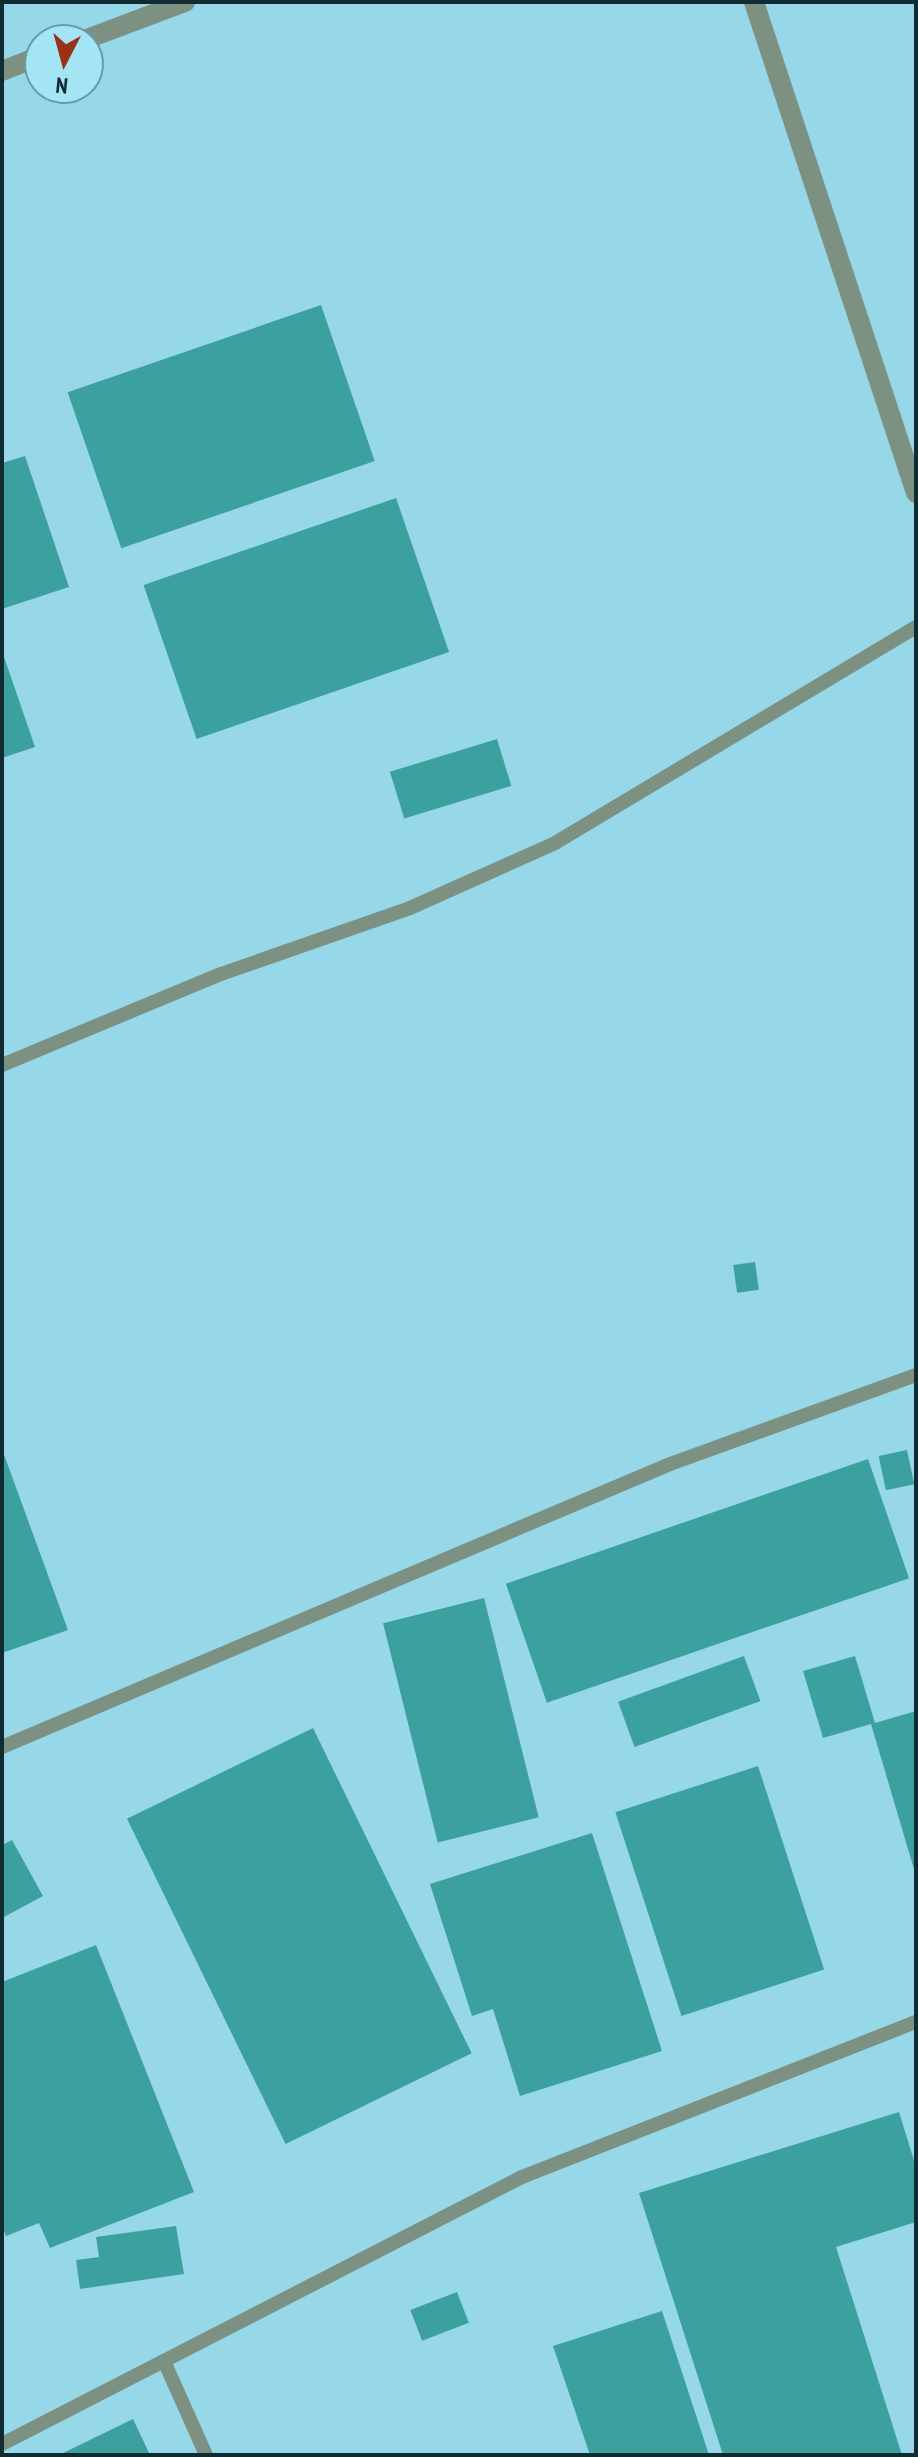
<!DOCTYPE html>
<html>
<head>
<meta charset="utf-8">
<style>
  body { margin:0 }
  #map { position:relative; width:918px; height:2457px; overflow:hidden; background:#97d8e8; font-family:"PT Sans Narrow",sans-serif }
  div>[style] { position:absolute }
  .building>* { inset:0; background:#3ca09f; transform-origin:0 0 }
  .lane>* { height:14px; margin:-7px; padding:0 7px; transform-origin:7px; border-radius:7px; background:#7d9183 }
  .street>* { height:20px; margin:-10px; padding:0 10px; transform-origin:10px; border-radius:10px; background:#7d9183 }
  span { translate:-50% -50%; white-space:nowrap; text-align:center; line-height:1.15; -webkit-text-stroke:6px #a3e5f5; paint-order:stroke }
  .frame { position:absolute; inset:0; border:4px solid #102b31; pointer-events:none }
  .north { position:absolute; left:24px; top:24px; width:80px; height:80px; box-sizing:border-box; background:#a3e5f5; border:2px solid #689ba7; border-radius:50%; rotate:186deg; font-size:22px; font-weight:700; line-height:32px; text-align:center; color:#102b31 }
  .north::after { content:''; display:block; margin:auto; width:28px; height:36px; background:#9a3119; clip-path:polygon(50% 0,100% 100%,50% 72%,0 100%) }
</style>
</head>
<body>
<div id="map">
  <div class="building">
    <div style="left:321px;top:305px;width:165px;height:268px;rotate:71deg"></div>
    <div style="clip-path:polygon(25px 456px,69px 587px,2px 609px,2px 463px)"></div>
    <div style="left:396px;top:498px;width:163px;height:267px;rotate:71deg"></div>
    <div style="clip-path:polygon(2px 651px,35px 747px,2px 758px)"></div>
    <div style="left:497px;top:739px;width:49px;height:112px;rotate:73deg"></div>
    <div style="left:755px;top:1262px;width:28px;height:22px;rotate:82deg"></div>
    <div style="clip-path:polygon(2px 1449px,68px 1630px,2px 1653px)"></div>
    <div style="left:907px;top:1450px;width:35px;height:29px;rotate:78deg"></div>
    <div style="left:868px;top:1459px;width:126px;height:383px;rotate:71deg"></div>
    <div style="left:484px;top:1598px;width:226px;height:104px;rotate:76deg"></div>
    <div style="left:744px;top:1656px;width:48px;height:134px;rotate:70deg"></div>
    <div style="clip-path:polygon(855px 1656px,875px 1723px,916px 1711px,916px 1876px,871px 1724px,823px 1738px,803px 1671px)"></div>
    <div style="left:313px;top:1728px;width:362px;height:207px;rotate:64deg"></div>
    <div style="left:758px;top:1766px;width:214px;height:150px;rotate:72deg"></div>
    <div style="clip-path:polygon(592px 1833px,662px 2051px,520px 2096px,493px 2009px,472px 2016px,430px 1884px)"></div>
    <div style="clip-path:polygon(12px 1840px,43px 1896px,2px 1918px,2px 1845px)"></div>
    <div style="clip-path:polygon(96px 1945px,194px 2192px,50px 2248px,39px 2223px,6px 2236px,2px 2225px,2px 1982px)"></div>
    <div style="clip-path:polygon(899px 2112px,916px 2167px,916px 2222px,836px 2247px,902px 2455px,723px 2455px,639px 2193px)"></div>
    <div style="clip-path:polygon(176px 2226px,184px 2274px,80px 2289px,76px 2260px,99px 2257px,96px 2237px)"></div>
    <div style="left:457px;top:2292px;width:33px;height:50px;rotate:69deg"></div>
    <div style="clip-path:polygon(662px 2311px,709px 2455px,590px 2455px,553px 2346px)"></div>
    <div style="clip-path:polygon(133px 2419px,150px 2455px,59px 2455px)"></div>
  </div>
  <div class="lane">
    <div style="left:2px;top:1065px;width:237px;rotate:-22.6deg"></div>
    <div style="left:221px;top:974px;width:200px;rotate:-19.2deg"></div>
    <div style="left:410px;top:908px;width:159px;rotate:-24.1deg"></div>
    <div style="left:555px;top:843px;width:421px;rotate:-30.9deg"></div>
    <div style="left:2px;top:1747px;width:725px;rotate:-22.96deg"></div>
    <div style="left:670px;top:1464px;width:262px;rotate:-19.9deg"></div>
    <div style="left:164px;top:2361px;width:103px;rotate:65.9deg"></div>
    <div style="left:2px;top:2444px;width:585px;rotate:-27.18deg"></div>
    <div style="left:522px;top:2177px;width:423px;rotate:-21.5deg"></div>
  </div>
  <div class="street">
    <div style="left:754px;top:2px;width:517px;rotate:71.74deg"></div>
    <div style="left:84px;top:40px;width:108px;rotate:-20.6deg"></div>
    <div style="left:2px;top:71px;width:41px;rotate:-21.5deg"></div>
  </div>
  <div class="frame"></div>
  <div class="north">N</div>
</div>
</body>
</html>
